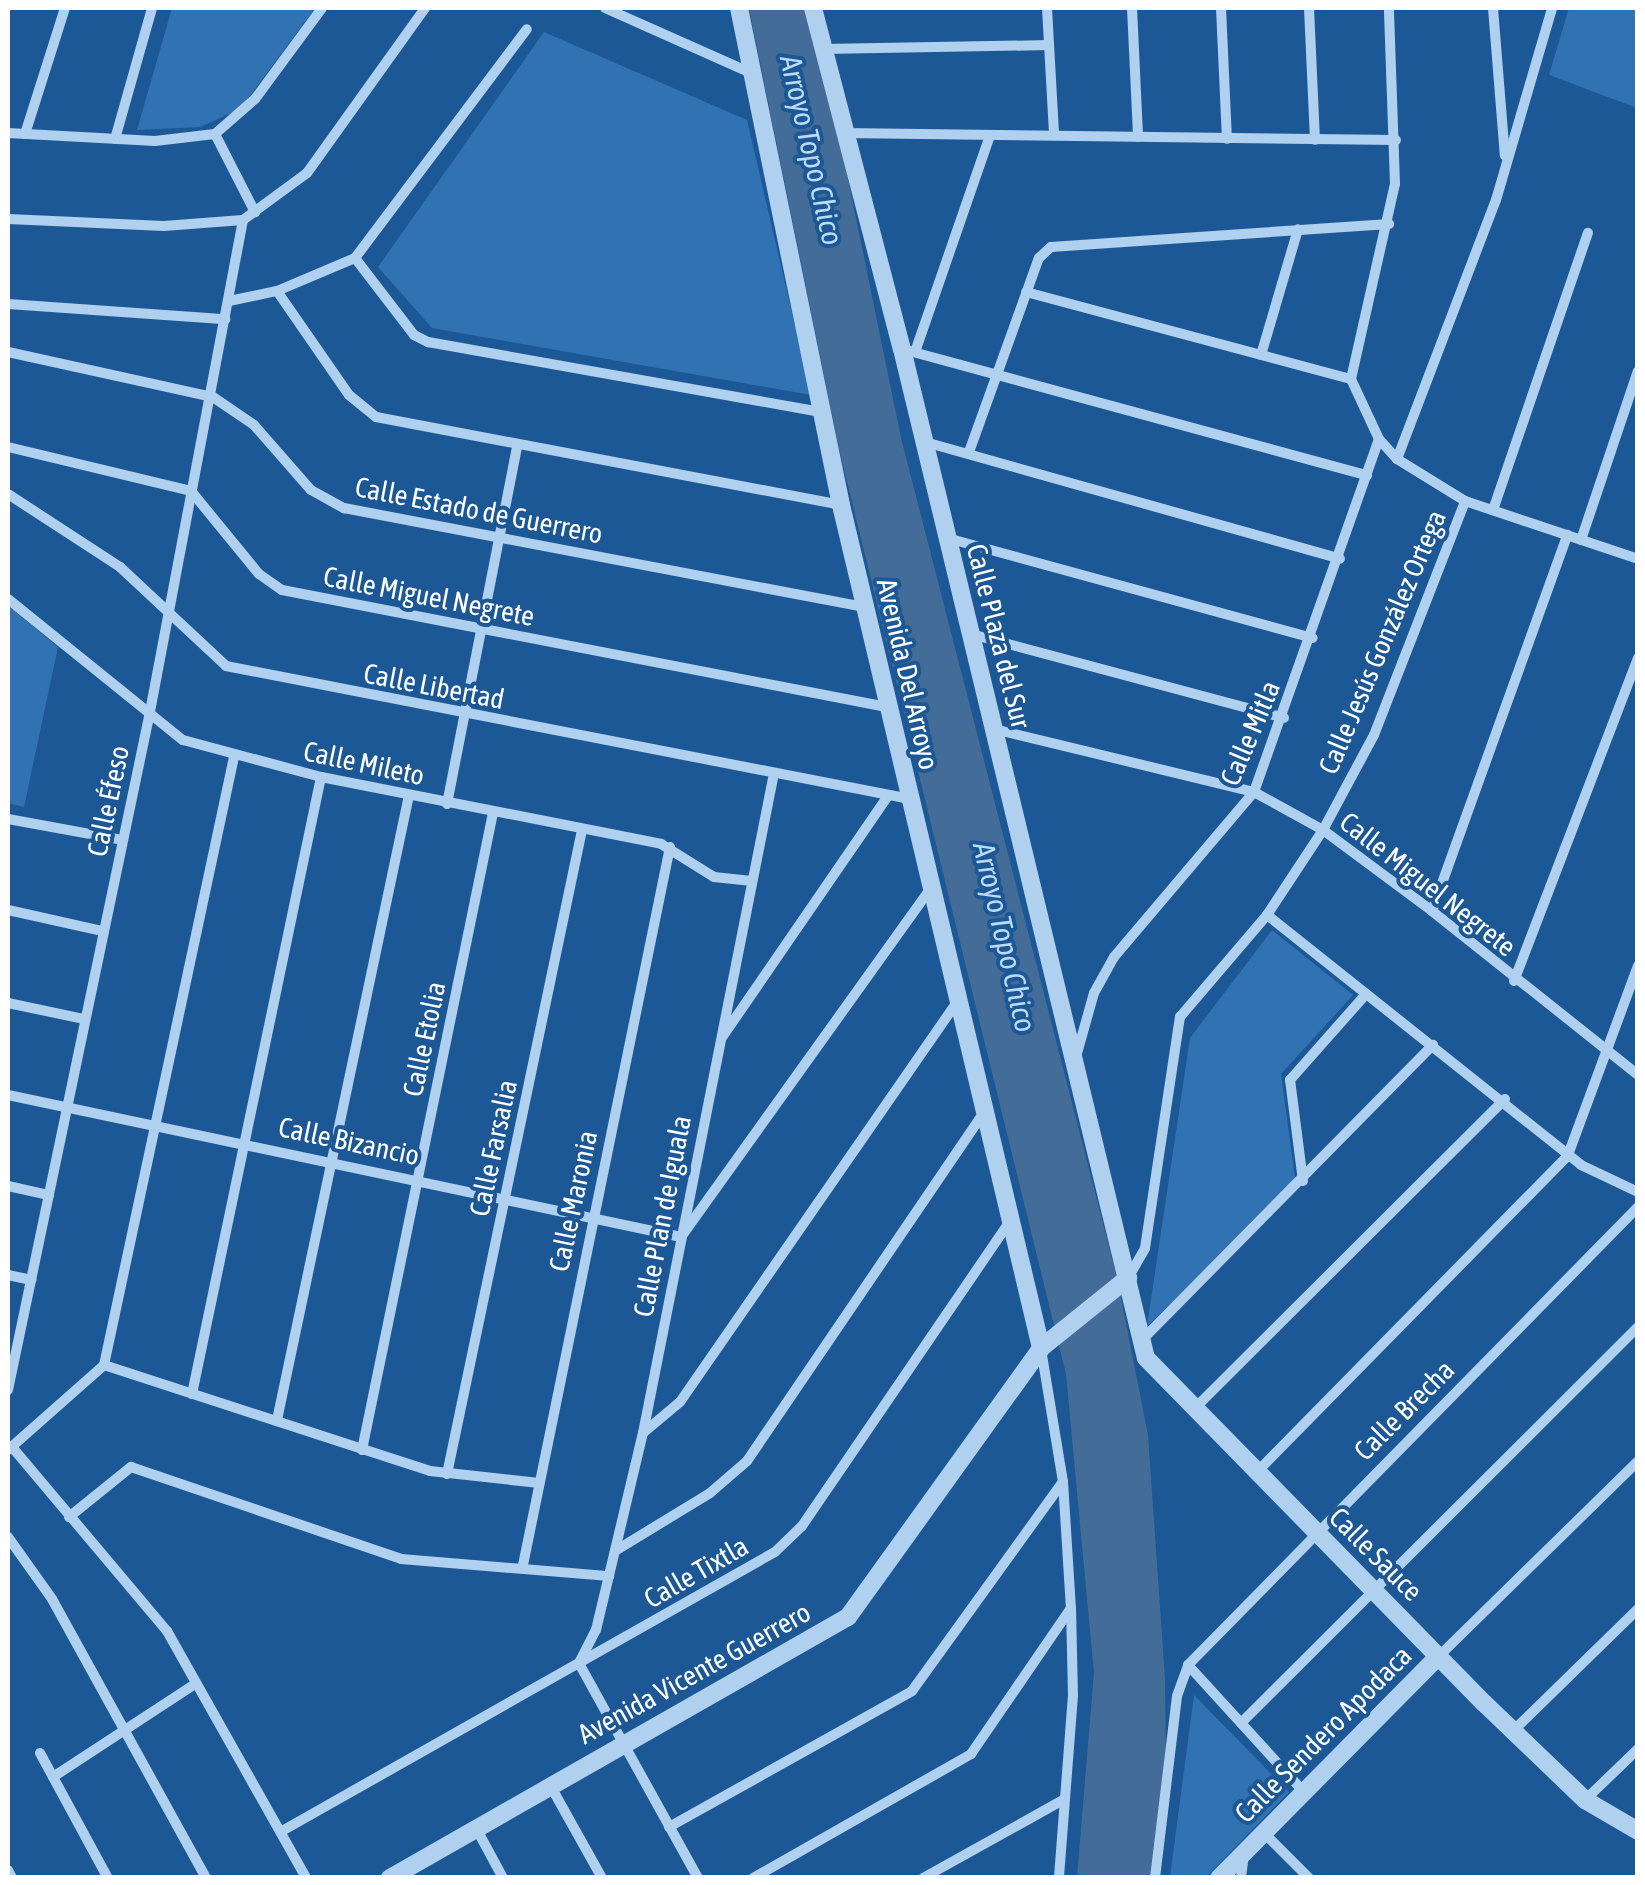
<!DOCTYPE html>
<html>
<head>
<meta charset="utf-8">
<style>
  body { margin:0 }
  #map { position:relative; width:1645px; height:1885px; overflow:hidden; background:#1d5896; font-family:"Asap Condensed",sans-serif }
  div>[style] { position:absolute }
  .green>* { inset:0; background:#3172b3 }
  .water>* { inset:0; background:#436d98 }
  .minor>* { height:10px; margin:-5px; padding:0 5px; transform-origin:5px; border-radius:5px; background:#b0d0ef }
  .tertiary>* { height:18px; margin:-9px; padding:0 9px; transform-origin:9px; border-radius:9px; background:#b0d0ef }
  span { translate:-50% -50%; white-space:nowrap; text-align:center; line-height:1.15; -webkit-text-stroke:8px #1d5896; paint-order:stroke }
  .street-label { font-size:28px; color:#fff }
  .water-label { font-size:30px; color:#bddaf6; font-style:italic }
  .frame { position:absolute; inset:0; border:10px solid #fff; pointer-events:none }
</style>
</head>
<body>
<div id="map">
  <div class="green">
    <div style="clip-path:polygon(172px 8px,315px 8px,240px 109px,200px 127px,137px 130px)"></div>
    <div style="clip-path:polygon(1569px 8px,1637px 8px,1637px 108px,1549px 75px)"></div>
    <div style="clip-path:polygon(544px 32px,747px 120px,811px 395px,432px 328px,378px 267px)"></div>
    <div style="clip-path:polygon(8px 606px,58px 647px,24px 807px,8px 803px)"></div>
    <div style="clip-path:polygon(1272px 930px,1353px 995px,1281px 1074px,1296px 1185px,1147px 1326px,1190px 1038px)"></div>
    <div style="clip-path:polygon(1194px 1695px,1289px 1792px,1206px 1877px,1170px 1877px)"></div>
  </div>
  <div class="water">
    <div style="clip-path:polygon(749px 8px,813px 8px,901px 438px,1117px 1278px,1148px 1435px,1165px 1679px,1166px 1776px,1154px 1877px,1077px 1877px,1094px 1673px,1066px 1374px,840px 453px)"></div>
  </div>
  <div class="minor">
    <div style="left:605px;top:8px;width:162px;rotate:24deg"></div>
    <div style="left:1047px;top:8px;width:127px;rotate:86.8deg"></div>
    <div style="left:1132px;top:8px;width:129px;rotate:87.3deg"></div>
    <div style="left:1221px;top:8px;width:131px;rotate:87.4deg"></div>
    <div style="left:1309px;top:8px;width:132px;rotate:87.4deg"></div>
    <div style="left:1493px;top:8px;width:148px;rotate:85.4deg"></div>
    <div style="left:823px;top:49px;width:226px;rotate:-1deg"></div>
    <div style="left:8px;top:133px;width:147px;rotate:3.1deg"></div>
    <div style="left:155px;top:141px;width:60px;rotate:-6.7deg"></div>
    <div style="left:215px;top:134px;width:53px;rotate:-41.2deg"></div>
    <div style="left:255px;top:99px;width:113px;rotate:-53.6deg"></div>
    <div style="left:843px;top:133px;width:553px;rotate:0.73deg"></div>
    <div style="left:25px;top:134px;width:132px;rotate:-72.4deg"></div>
    <div style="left:215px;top:134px;width:88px;rotate:62.9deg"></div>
    <div style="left:115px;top:139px;width:136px;rotate:-74.2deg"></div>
    <div style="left:8px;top:219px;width:156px;rotate:2.6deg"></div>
    <div style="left:164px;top:226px;width:79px;rotate:-4.3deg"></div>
    <div style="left:243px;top:220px;width:79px;rotate:-36.3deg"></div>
    <div style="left:307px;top:173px;width:203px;rotate:-54.4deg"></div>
    <div style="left:355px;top:258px;width:97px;rotate:52.5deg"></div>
    <div style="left:414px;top:335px;width:16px;rotate:27deg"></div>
    <div style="left:428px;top:342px;width:399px;rotate:10.1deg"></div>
    <div style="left:277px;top:291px;width:126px;rotate:55.3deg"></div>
    <div style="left:349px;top:395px;width:35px;rotate:39deg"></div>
    <div style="left:376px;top:417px;width:473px;rotate:10.7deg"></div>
    <div style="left:1026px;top:292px;width:336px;rotate:15deg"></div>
    <div style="left:229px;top:301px;width:49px;rotate:-11.8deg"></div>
    <div style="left:277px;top:291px;width:85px;rotate:-22.9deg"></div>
    <div style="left:355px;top:258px;width:286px;rotate:-53.1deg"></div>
    <div style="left:8px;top:304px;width:218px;rotate:4deg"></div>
    <div style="left:902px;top:349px;width:482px;rotate:15.2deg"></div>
    <div style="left:8px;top:352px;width:210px;rotate:12.4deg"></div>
    <div style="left:213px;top:397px;width:50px;rotate:34.3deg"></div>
    <div style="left:254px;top:425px;width:86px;rotate:48.8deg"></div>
    <div style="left:311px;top:490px;width:38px;rotate:29deg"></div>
    <div style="left:344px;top:508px;width:529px;rotate:10.78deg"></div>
    <div style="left:915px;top:352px;width:229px;rotate:-70.9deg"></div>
    <div style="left:1261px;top:355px;width:131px;rotate:-73.6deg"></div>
    <div style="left:1351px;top:379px;width:200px;rotate:-77.3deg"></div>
    <div style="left:1395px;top:184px;width:176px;rotate:-92deg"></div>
    <div style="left:1351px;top:379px;width:66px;rotate:65deg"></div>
    <div style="left:1379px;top:439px;width:27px;rotate:48deg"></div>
    <div style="left:1397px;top:459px;width:80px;rotate:31.7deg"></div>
    <div style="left:1465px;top:501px;width:182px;rotate:18.5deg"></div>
    <div style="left:925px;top:442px;width:431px;rotate:15.7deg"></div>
    <div style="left:8px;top:447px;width:188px;rotate:13.5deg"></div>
    <div style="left:191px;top:491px;width:107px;rotate:50.7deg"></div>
    <div style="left:259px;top:574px;width:28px;rotate:35deg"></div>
    <div style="left:282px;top:590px;width:616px;rotate:10.95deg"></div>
    <div style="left:969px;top:452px;width:206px;rotate:-70.2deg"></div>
    <div style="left:1039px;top:258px;width:16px;rotate:-43deg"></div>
    <div style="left:1051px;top:247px;width:339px;rotate:-3.9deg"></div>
    <div style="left:1397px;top:459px;width:277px;rotate:-69.1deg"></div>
    <div style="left:1496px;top:200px;width:200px;rotate:-73.7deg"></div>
    <div style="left:8px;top:494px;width:134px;rotate:33.1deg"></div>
    <div style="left:120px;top:567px;width:145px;rotate:43deg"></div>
    <div style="left:226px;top:666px;width:697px;rotate:11deg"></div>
    <div style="left:1493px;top:510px;width:293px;rotate:-71.1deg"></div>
    <div style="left:947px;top:538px;width:379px;rotate:15.3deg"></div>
    <div style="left:1581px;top:540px;width:178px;rotate:-71.4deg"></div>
    <div style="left:8px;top:599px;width:225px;rotate:38.9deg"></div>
    <div style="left:183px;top:740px;width:143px;rotate:15deg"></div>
    <div style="left:321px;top:777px;width:347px;rotate:11.1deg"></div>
    <div style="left:661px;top:844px;width:62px;rotate:31.9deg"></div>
    <div style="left:714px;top:877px;width:38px;rotate:6deg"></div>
    <div style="left:971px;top:634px;width:324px;rotate:15deg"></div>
    <div style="left:994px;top:729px;width:268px;rotate:13.6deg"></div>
    <div style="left:1254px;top:792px;width:79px;rotate:28.8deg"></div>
    <div style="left:1323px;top:830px;width:136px;rotate:36.6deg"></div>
    <div style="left:1432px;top:911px;width:263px;rotate:38.5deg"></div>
    <div style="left:447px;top:804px;width:365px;rotate:-78.9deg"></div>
    <div style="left:8px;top:819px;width:116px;rotate:10.4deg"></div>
    <div style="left:8px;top:910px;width:96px;rotate:12.6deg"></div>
    <div style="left:1432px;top:911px;width:400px;rotate:-70.2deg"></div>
    <div style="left:1267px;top:915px;width:401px;rotate:38.5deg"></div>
    <div style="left:1581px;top:1165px;width:63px;rotate:25.3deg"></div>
    <div style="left:1514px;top:981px;width:346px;rotate:-69deg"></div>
    <div style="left:8px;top:1003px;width:78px;rotate:11.9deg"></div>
    <div style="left:723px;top:1036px;width:291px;rotate:-55.5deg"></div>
    <div style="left:1076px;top:1057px;width:66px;rotate:-74.3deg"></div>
    <div style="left:1094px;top:993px;width:41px;rotate:-60.9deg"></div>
    <div style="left:1114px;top:957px;width:216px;rotate:-49.7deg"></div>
    <div style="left:1254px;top:792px;width:374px;rotate:-70.5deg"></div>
    <div style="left:8px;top:1095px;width:688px;rotate:11.91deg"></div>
    <div style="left:681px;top:1237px;width:431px;rotate:-54.4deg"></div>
    <div style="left:1303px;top:1181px;width:102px;rotate:-97.3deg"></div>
    <div style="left:1290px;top:1080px;width:115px;rotate:-48.5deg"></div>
    <div style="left:8px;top:1186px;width:42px;rotate:12.4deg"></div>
    <div style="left:8px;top:1275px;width:24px;rotate:12deg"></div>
    <div style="left:1128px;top:1278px;width:34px;rotate:-60deg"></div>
    <div style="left:1145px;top:1248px;width:234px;rotate:-81.4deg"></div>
    <div style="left:1180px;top:1017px;width:134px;rotate:-49.5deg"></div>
    <div style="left:1267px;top:915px;width:102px;rotate:-56.6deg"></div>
    <div style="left:1323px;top:830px;width:108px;rotate:-61.8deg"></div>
    <div style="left:1374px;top:735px;width:251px;rotate:-68.7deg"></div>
    <div style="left:1141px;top:1341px;width:416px;rotate:-45.4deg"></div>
    <div style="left:1041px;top:1349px;width:135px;rotate:80.6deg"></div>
    <div style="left:1063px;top:1482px;width:126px;rotate:86.4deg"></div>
    <div style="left:1071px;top:1608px;width:87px;rotate:88.7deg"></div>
    <div style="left:1073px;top:1695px;width:184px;rotate:94.4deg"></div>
    <div style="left:104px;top:1365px;width:622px;rotate:-77.93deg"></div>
    <div style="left:104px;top:1365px;width:343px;rotate:18deg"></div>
    <div style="left:430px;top:1471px;width:110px;rotate:6.3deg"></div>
    <div style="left:8px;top:1390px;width:688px;rotate:-78.17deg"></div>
    <div style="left:149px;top:717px;width:506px;rotate:-79.29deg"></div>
    <div style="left:192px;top:1394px;width:630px;rotate:-78.19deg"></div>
    <div style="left:1194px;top:1409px;width:439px;rotate:-44.9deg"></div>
    <div style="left:277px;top:1420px;width:639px;rotate:-78.07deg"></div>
    <div style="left:643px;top:1433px;width:48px;rotate:-40deg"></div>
    <div style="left:680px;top:1402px;width:489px;rotate:-55.3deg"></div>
    <div style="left:12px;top:1447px;width:241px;rotate:49.9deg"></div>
    <div style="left:167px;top:1631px;width:283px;rotate:60.6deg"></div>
    <div style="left:8px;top:1450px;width:128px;rotate:-41.5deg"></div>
    <div style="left:362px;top:1450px;width:650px;rotate:-78.38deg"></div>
    <div style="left:447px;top:1474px;width:658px;rotate:-78.16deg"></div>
    <div style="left:1255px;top:1474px;width:447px;rotate:-45.5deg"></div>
    <div style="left:1568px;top:1155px;width:202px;rotate:-69.7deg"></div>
    <div style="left:69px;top:1517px;width:80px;rotate:-38.9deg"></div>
    <div style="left:131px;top:1467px;width:285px;rotate:18.8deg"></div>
    <div style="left:401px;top:1559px;width:209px;rotate:4.7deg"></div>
    <div style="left:8px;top:1537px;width:76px;rotate:54.6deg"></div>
    <div style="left:52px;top:1599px;width:319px;rotate:61.1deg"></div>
    <div style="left:615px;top:1551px;width:111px;rotate:-31.4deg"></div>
    <div style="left:710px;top:1493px;width:49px;rotate:-40.9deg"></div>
    <div style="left:747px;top:1461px;width:423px;rotate:-55.8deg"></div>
    <div style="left:523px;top:1565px;width:733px;rotate:-78.43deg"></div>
    <div style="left:1437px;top:1658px;width:281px;rotate:-44.4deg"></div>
    <div style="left:1188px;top:1665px;width:171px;rotate:47.6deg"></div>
    <div style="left:1241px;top:1723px;width:561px;rotate:-44.93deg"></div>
    <div style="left:1514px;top:1730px;width:173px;rotate:-44.3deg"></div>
    <div style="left:40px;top:1753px;width:142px;rotate:61.5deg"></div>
    <div style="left:53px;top:1777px;width:170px;rotate:-33.2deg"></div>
    <div style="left:550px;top:1785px;width:107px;rotate:60.8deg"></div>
    <div style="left:1585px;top:1800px;width:74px;rotate:-43.9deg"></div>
    <div style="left:669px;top:1827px;width:278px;rotate:-29.2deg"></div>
    <div style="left:912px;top:1691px;width:258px;rotate:-54.2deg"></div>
    <div style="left:476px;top:1828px;width:57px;rotate:61.6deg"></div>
    <div style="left:282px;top:1831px;width:566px;rotate:-29.51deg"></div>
    <div style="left:775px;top:1552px;width:37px;rotate:-44deg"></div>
    <div style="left:802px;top:1526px;width:371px;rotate:-55.7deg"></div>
    <div style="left:1264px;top:1833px;width:64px;rotate:45deg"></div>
    <div style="left:8px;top:1870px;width:9px;rotate:63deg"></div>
    <div style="left:698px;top:1878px;width:246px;rotate:-119deg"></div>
    <div style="left:579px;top:1663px;width:37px;rotate:-63deg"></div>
    <div style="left:596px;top:1630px;width:203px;rotate:-76.6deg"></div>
    <div style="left:643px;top:1433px;width:673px;rotate:-78.77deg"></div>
    <div style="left:753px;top:1878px;width:251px;rotate:-29.6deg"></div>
    <div style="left:971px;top:1754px;width:177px;rotate:-55.6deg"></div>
    <div style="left:923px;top:1878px;width:162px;rotate:-29.1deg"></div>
    <div style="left:1155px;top:1878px;width:183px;rotate:-83.1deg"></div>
    <div style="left:1177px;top:1696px;width:33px;rotate:-70deg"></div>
    <div style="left:1188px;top:1665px;width:642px;rotate:-45.5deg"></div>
    <div style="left:1241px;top:1878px;width:24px;rotate:-83deg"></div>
  </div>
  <div class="tertiary">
    <div style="left:739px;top:8px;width:507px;rotate:78.4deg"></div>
    <div style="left:841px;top:505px;width:866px;rotate:76.65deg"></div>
    <div style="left:813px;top:8px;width:352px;rotate:75.4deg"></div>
    <div style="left:902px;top:349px;width:1038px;rotate:76.41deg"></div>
    <div style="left:1146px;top:1358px;width:483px;rotate:45.6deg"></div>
    <div style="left:1484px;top:1703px;width:140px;rotate:43.8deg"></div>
    <div style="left:1585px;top:1800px;width:61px;rotate:30.3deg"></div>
    <div style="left:390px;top:1878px;width:527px;rotate:-29.68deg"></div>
    <div style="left:848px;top:1617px;width:331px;rotate:-54.3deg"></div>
    <div style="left:1041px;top:1348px;width:112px;rotate:-38.8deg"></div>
    <div style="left:1219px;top:1878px;width:310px;rotate:-45.3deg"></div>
  </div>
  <div class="street-label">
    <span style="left:479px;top:510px;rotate:11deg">Calle Estado de Guerrero</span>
    <span style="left:429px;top:596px;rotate:11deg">Calle Miguel Negrete</span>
    <span style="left:999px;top:636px;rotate:76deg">Calle Plaza del Sur</span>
    <span style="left:1382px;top:642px;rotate:-67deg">Calle Jesús González Ortega</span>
    <span style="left:908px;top:674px;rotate:77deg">Avenida Del Arroyo</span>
    <span style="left:434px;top:686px;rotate:11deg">Calle Libertad</span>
    <span style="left:1250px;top:733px;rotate:-67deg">Calle Mitla</span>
    <span style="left:364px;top:763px;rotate:12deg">Calle Mileto</span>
    <span style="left:108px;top:801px;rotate:-78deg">Calle Éfeso</span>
    <span style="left:1428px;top:884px;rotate:38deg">Calle Miguel Negrete</span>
    <span style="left:424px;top:1039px;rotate:-78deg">Calle Etolia</span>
    <span style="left:349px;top:1141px;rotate:12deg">Calle Bizancio</span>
    <span style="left:493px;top:1148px;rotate:-78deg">Calle Farsalia</span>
    <span style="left:573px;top:1201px;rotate:-78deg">Calle Maronia</span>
    <span style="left:662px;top:1216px;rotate:-79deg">Calle Plan de Iguala</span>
    <span style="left:1404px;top:1410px;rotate:-45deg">Calle Brecha</span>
    <span style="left:1376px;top:1554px;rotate:45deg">Calle Sauce</span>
    <span style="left:696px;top:1572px;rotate:-30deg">Calle Tixtla</span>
    <span style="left:694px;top:1673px;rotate:-29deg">Avenida Vicente Guerrero</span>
    <span style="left:1323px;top:1734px;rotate:-45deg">Calle Sendero Apodaca</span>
  </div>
  <div class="water-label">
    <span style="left:812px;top:150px;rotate:77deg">Arroyo Topo Chico</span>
    <span style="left:1005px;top:937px;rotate:77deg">Arroyo Topo Chico</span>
  </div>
  <div class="frame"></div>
</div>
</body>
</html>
